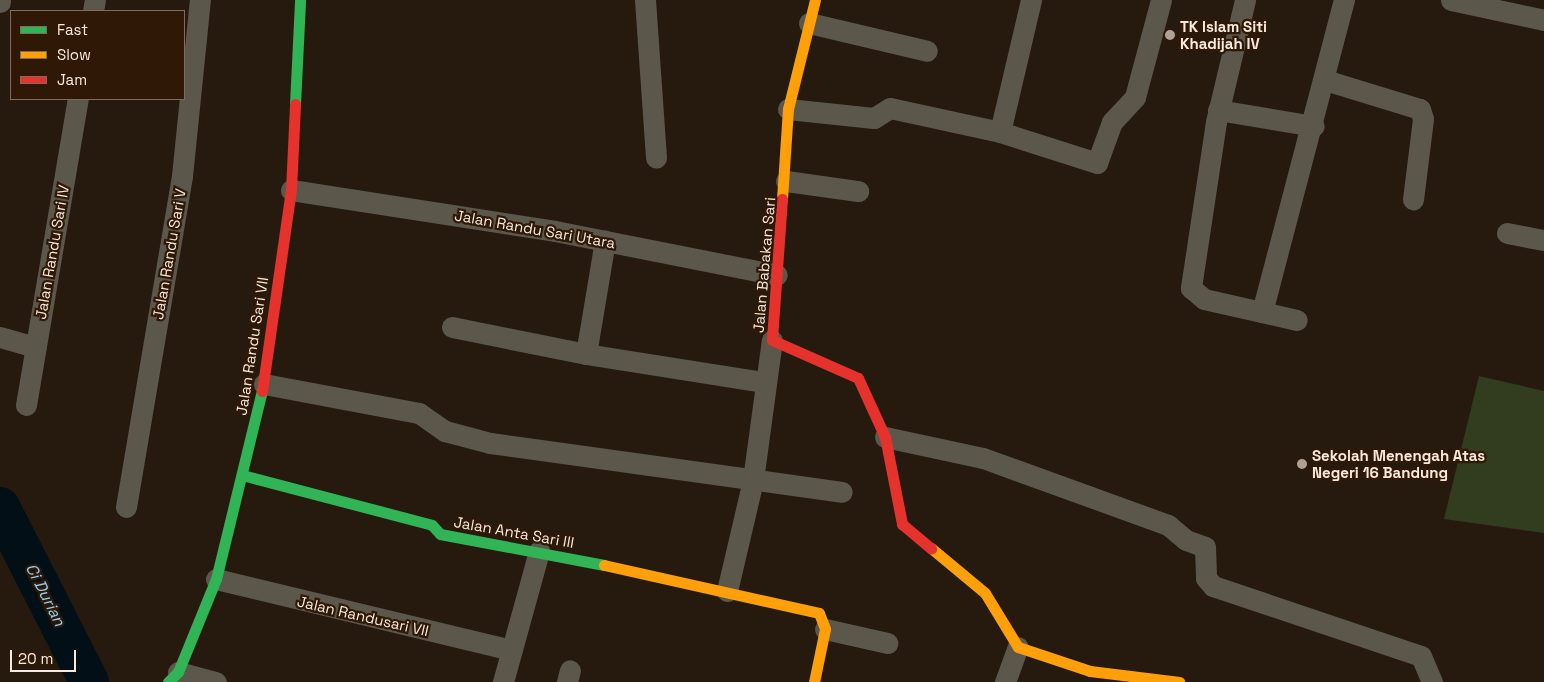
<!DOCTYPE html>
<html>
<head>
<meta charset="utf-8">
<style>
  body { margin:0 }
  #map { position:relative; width:1544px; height:682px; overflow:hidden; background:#261a0f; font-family:"Space Grotesk",sans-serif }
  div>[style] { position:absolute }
  .green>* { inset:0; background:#323c1e }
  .river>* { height:40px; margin:-20px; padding:0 20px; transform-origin:20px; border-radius:20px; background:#030f17 }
  .street>* { height:21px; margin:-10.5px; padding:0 10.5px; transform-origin:10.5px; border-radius:10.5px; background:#5c574b }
  .fast>* { height:11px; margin:-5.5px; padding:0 5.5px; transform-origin:5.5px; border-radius:5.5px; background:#30b455 }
  .slow>* { height:11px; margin:-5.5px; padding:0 5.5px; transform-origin:5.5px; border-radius:5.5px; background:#ff9f0a }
  .jam>* { height:11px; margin:-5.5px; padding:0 5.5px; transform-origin:5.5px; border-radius:5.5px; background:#e5322d }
  .dots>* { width:14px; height:14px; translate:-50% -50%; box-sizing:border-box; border:2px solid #2f1906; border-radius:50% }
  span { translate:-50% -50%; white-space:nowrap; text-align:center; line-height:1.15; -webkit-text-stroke:4.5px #2f1906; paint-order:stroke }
  .poi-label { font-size:15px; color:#f8e8dd; font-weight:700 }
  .left { translate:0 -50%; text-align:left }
  .street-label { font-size:15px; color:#f8e8dd }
  .water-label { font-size:16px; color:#8cd1f6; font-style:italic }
  .legend { position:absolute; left:10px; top:10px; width:175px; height:90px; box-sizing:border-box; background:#2f1906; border:1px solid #7f6c5c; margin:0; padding:6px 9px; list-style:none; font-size:15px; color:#f8e8dd }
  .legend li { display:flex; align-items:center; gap:10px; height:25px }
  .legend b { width:25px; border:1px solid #7f6c5c }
  .scale { position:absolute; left:10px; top:650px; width:66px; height:22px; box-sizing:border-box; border:2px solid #f8e8dd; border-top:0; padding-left:6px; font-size:15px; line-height:18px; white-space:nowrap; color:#f8e8dd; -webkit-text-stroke:4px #2f1906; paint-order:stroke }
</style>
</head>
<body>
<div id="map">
  <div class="green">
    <div style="clip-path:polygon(1479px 376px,1544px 391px,1544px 533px,1444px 519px)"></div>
  </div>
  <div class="river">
    <div style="left:0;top:507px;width:196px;rotate:63deg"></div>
  </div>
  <div class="street">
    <div style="left:645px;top:0;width:158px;rotate:86deg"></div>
    <div style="left:1245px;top:0;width:125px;rotate:103.4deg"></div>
    <div style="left:1216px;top:122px;width:168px;rotate:98.6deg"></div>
    <div style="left:1191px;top:288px;width:17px;rotate:40deg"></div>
    <div style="left:1204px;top:299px;width:95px;rotate:12.7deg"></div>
    <div style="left:1451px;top:0;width:95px;rotate:12.1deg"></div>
    <div style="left:0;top:2px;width:2px;rotate:-90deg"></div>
    <div style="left:93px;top:11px;width:11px;rotate:-80deg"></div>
    <div style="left:809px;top:23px;width:121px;rotate:13.3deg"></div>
    <div style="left:1325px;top:80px;width:99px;rotate:17deg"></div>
    <div style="left:1420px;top:109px;width:10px;rotate:73deg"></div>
    <div style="left:1423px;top:119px;width:81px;rotate:97.1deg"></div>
    <div style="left:788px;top:109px;width:86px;rotate:6deg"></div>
    <div style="left:874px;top:118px;width:19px;rotate:-32deg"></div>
    <div style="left:890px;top:108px;width:113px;rotate:12.3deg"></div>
    <div style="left:1000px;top:132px;width:102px;rotate:17.7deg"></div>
    <div style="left:1097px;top:163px;width:44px;rotate:-69.9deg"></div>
    <div style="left:1112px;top:122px;width:34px;rotate:-47deg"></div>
    <div style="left:1135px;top:97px;width:100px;rotate:-75deg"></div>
    <div style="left:1218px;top:110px;width:97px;rotate:9.5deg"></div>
    <div style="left:1000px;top:132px;width:136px;rotate:-76.8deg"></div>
    <div style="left:786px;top:181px;width:73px;rotate:7.9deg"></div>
    <div style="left:291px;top:190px;width:267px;rotate:8.8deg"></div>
    <div style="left:555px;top:231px;width:226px;rotate:11.2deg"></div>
    <div style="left:1507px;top:233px;width:38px;rotate:11deg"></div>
    <div style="left:1262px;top:312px;width:323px;rotate:-75.3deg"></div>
    <div style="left:452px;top:327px;width:137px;rotate:11.4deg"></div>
    <div style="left:586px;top:354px;width:179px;rotate:9deg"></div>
    <div style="left:0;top:337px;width:37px;rotate:16deg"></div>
    <div style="left:586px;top:354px;width:115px;rotate:-80.5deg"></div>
    <div style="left:264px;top:384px;width:158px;rotate:10.6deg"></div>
    <div style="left:419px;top:413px;width:32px;rotate:35deg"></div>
    <div style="left:445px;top:431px;width:47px;rotate:14.9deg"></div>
    <div style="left:490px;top:443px;width:355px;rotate:7.9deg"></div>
    <div style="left:26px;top:405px;width:310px;rotate:-80.4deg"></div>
    <div style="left:885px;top:437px;width:100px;rotate:12.1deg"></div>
    <div style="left:983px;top:458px;width:197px;rotate:19.9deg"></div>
    <div style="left:1168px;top:525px;width:23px;rotate:40deg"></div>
    <div style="left:1186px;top:540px;width:20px;rotate:20deg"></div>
    <div style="left:1205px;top:547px;width:31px;rotate:88deg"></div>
    <div style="left:1206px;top:578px;width:11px;rotate:49deg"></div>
    <div style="left:1213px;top:586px;width:219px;rotate:18.6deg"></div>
    <div style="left:1421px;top:656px;width:28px;rotate:67deg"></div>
    <div style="left:126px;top:507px;width:336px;rotate:-80.4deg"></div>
    <div style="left:182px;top:176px;width:177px;rotate:-84.2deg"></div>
    <div style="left:216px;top:579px;width:304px;rotate:13.5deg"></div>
    <div style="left:727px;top:591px;width:114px;rotate:-76.8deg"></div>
    <div style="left:753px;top:480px;width:141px;rotate:-82.3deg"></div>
    <div style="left:825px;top:629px;width:64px;rotate:12.7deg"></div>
    <div style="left:178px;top:672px;width:39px;rotate:15deg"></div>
    <div style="left:503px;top:682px;width:136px;rotate:-74.6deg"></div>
    <div style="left:567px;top:682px;width:12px;rotate:-76deg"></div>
    <div style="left:1005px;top:682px;width:37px;rotate:-70deg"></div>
  </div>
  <div class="fast">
    <div style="left:295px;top:104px;width:104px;rotate:-87.2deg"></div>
    <div style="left:242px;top:475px;width:196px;rotate:14.7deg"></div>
    <div style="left:432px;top:525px;width:12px;rotate:48deg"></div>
    <div style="left:440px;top:534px;width:167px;rotate:10.7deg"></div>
    <div style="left:168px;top:682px;width:14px;rotate:-45deg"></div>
    <div style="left:178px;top:672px;width:100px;rotate:-67.8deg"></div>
    <div style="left:216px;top:579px;width:194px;rotate:-76.3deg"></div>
  </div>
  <div class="slow">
    <div style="left:782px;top:199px;width:90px;rotate:-86.2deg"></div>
    <div style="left:788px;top:109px;width:112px;rotate:-76.1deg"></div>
    <div style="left:931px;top:548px;width:70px;rotate:39.8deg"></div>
    <div style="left:985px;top:593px;width:63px;rotate:58.6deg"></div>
    <div style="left:1018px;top:647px;width:76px;rotate:18.4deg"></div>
    <div style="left:1090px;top:671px;width:90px;rotate:7deg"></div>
    <div style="left:604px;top:565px;width:220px;rotate:12.6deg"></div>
    <div style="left:819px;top:613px;width:17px;rotate:69deg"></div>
    <div style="left:825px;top:629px;width:54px;rotate:101.7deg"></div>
  </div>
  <div class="jam">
    <div style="left:782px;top:199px;width:141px;rotate:94.1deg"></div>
    <div style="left:772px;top:340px;width:94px;rotate:23.8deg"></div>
    <div style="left:858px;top:378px;width:65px;rotate:65.4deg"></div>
    <div style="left:885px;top:437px;width:89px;rotate:78.9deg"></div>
    <div style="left:902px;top:524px;width:38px;rotate:40deg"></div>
    <div style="left:262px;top:391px;width:203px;rotate:-81.8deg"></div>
    <div style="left:291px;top:190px;width:86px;rotate:-87.3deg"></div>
  </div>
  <div class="dots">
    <div style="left:1170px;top:35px;background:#aea095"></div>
    <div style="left:1302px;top:464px;background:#aea095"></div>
  </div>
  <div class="poi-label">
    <span class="left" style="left:1180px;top:35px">TK Islam Siti<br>Khadijah IV</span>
    <span class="left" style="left:1312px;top:464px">Sekolah Menengah Atas<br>Negeri 16 Bandung</span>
  </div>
  <div class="street-label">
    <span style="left:535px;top:229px;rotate:10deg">Jalan Randu Sari Utara</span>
    <span style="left:52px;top:252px;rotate:-80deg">Jalan Randu Sari IV</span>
    <span style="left:169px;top:254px;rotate:-80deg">Jalan Randu Sari V</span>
    <span style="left:764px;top:265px;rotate:-85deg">Jalan Babakan Sari</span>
    <span style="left:252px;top:346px;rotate:-81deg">Jalan Randu Sari VII</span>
    <span style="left:514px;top:532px;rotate:10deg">Jalan Anta Sari III</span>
    <span style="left:363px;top:616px;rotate:13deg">Jalan Randusari VII</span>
  </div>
  <div class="water-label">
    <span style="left:45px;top:595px;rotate:63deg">Ci Durian</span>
  </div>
  <ul class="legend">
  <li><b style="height:6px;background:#30b455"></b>Fast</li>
  <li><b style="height:6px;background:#ff9f0a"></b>Slow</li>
  <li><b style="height:6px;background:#e5322d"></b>Jam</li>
  </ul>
  <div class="scale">20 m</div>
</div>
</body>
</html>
